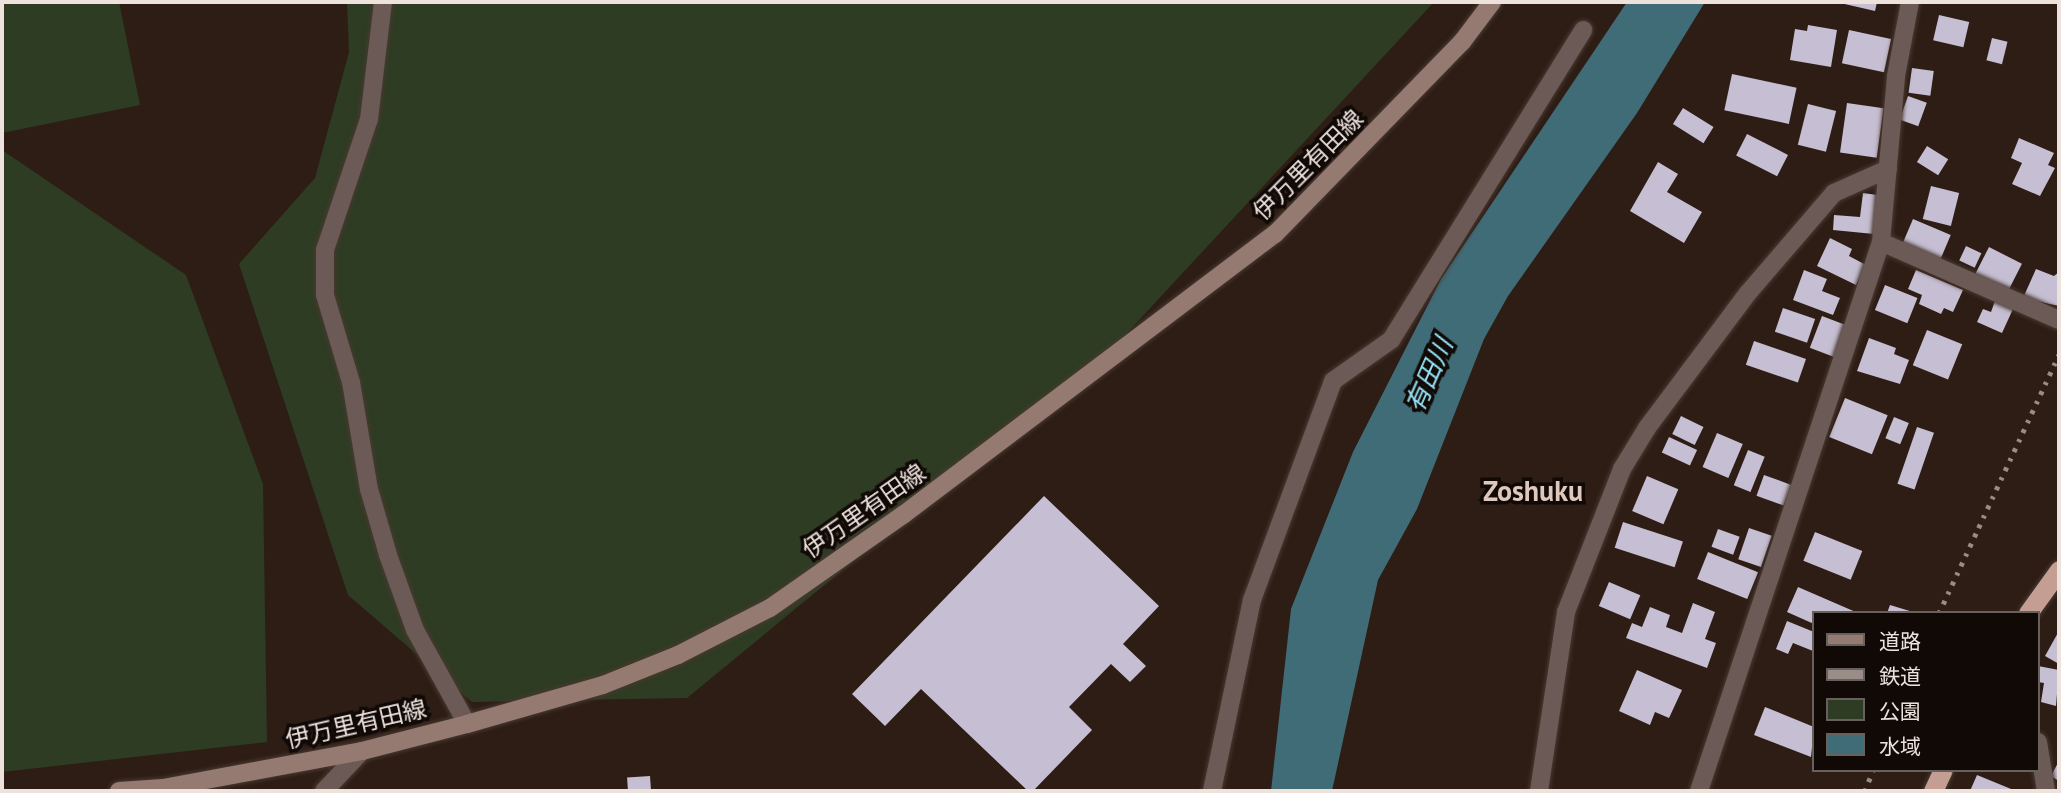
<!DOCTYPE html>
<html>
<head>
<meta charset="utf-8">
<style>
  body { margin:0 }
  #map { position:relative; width:2061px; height:793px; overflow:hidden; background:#2d1d15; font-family:"PT Sans","Noto Sans JP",sans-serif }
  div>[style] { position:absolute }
  .green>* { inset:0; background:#2e3c23 }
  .water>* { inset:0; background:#406c78 }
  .building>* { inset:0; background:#c6bed2; transform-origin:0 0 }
  .roads { filter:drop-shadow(0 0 2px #483931) drop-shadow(0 0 2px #483931) }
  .minor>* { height:18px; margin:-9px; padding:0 9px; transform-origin:9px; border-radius:9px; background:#6b5a55 }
  .secondary>* { height:18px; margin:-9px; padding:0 9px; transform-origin:9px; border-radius:9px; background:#957a72 }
  .trunk>* { height:19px; margin:-9.5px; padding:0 9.5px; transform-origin:9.5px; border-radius:9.5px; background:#c49e93 }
  .rail>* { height:5px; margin-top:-2.5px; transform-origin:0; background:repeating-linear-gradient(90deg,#9a8c86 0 3.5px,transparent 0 10.5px) }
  span { translate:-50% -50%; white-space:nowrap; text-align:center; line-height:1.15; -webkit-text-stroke:7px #100906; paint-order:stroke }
  .street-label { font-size:24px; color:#ede2dc }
  .water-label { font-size:26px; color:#94e3f7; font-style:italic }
  .quarter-label { font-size:28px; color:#dec7bd; font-weight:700 }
  .frame { position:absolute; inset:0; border:4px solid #ede2dc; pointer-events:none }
  .legend { position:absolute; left:1812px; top:611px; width:228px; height:161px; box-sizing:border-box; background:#100906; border:2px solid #68605c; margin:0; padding:9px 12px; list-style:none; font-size:21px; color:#ede2dc }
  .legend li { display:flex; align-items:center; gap:14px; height:35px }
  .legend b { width:35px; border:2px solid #68605c }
</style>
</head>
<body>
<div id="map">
  <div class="green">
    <div style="clip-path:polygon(2px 2px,119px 2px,140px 105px,2px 133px)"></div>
    <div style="clip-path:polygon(347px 2px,1434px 2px,1114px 347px,687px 698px,472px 702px,348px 595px,239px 264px,315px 178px,349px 52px)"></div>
    <div style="clip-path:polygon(2px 150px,186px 275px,263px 484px,267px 742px,2px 772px)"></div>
  </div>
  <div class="water">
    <div style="clip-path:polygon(1627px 2px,1705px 2px,1637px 113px,1508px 296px,1484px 339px,1417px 509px,1378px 580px,1332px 791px,1271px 791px,1291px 609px,1353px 452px,1441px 279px)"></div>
  </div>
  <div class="building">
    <div style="clip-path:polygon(1836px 2px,1877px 2px,1875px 11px)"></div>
    <div style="left:1939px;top:15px;width:31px;height:26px;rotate:13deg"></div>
    <div style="clip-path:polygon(1808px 25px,1837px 30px,1831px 67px,1790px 60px,1795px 29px,1807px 31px)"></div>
    <div style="left:1849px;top:30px;width:43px;height:34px;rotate:12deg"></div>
    <div style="left:1992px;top:38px;width:16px;height:23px;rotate:14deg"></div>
    <div style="left:1912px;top:68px;width:22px;height:25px;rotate:8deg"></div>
    <div style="left:1732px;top:74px;width:66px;height:37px;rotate:12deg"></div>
    <div style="left:1908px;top:96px;width:20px;height:25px;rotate:20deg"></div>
    <div style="left:1847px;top:103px;width:37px;height:50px;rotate:8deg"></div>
    <div style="left:1808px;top:104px;width:29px;height:42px;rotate:14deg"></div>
    <div style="left:1683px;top:108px;width:36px;height:19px;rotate:32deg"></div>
    <div style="left:1747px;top:134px;width:46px;height:24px;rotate:27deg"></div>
    <div style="clip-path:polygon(2019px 138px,2054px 153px,2048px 165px,2055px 168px,2040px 196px,2012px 184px,2022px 163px,2011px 158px)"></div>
    <div style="left:1927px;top:146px;width:25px;height:19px;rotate:32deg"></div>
    <div style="clip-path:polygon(1658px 162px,1678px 174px,1667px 192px,1702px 212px,1684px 243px,1630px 211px)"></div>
    <div style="left:1931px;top:186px;width:29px;height:34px;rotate:14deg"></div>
    <div style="clip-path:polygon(1863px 193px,1877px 195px,1874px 234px,1833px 230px,1834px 215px,1860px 217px)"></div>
    <div style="left:1913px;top:219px;width:41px;height:28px;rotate:23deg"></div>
    <div style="clip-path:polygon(1830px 238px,1852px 249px,1849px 256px,1866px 265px,1856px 285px,1817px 266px)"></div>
    <div style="left:1966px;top:246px;width:17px;height:16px;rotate:25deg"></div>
    <div style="left:1989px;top:247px;width:37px;height:30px;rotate:27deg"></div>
    <div style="clip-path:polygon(2036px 269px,2054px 276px,2059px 272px,2059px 306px,2023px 298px)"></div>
    <div style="clip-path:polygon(1804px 270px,1827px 279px,1822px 291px,1840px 298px,1833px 315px,1793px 300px)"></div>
    <div style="clip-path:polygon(1916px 270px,1963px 290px,1953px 312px,1944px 308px,1941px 314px,1919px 304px,1922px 295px,1908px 289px)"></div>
    <div style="left:1885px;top:285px;width:35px;height:27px;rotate:22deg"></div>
    <div style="clip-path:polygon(1995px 301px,2013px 309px,2002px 333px,1977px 322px,1983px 309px,1991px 312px)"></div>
    <div style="left:1783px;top:308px;width:34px;height:25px;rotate:19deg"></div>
    <div style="left:1822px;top:316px;width:26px;height:34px;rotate:21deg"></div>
    <div style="left:1927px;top:330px;width:38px;height:38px;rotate:22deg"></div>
    <div style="clip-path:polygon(1869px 338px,1896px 348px,1894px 354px,1909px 360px,1900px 384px,1857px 371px)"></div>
    <div style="left:1754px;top:341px;width:55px;height:25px;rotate:19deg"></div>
    <div style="left:1845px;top:398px;width:46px;height:42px;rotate:22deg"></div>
    <div style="left:1681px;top:416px;width:25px;height:20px;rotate:26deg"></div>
    <div style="left:1894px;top:417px;width:16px;height:23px;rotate:22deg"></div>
    <div style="left:1917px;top:427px;width:18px;height:60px;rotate:19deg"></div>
    <div style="left:1717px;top:433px;width:28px;height:37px;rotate:23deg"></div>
    <div style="left:1669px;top:437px;width:31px;height:17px;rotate:25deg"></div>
    <div style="left:1748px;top:450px;width:18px;height:38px;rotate:22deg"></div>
    <div style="left:1764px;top:475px;width:29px;height:22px;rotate:20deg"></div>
    <div style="left:1647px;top:476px;width:34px;height:38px;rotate:23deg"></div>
    <div style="clip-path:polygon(1044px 496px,1159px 606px,1123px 644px,1146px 666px,1130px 682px,1111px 664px,1069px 707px,1092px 730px,1033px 791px,1028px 791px,921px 689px,885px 726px,852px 694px)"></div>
    <div style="left:1623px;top:522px;width:63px;height:27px;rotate:18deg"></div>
    <div style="left:1749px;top:528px;width:24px;height:33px;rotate:19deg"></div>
    <div style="left:1718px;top:529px;width:23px;height:19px;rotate:20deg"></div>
    <div style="left:1815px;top:532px;width:51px;height:31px;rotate:22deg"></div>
    <div style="left:1708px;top:552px;width:54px;height:29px;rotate:22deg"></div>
    <div style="left:1609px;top:582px;width:34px;height:26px;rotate:23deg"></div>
    <div style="clip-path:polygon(1798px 587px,1858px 613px,1814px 613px,1814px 624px,1787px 612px)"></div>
    <div style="clip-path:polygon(1693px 603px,1715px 612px,1705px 639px,1716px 643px,1707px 668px,1626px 638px,1632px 623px,1642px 627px,1650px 607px,1670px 615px,1666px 627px,1682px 633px)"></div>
    <div style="clip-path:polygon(1890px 605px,1913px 612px,1913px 613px,1887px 613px)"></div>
    <div style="clip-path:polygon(1787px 621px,1814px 632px,1813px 651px,1793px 643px,1788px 654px,1776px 649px)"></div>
    <div style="clip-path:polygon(2059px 631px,2059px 664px,2045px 656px)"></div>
    <div style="clip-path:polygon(2038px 666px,2059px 670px,2056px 706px,2041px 702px,2044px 683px,2038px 682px)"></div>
    <div style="clip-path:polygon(1637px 670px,1682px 690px,1669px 718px,1655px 712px,1650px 725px,1619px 711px)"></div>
    <div style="clip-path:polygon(1765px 707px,1814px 727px,1811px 757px,1754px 735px)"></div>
    <div style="clip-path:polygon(2059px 761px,2059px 781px,2051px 776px)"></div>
    <div style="clip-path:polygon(1977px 775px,2016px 791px,1970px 791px)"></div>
    <div style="left:650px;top:776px;width:15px;height:23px;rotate:86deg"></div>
  </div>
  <div class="roads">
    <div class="minor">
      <div style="left:383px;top:2px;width:118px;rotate:96.8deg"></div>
      <div style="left:369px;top:119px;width:138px;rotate:108.6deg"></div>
      <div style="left:325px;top:250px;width:45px;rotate:90deg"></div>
      <div style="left:325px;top:295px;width:91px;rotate:73.4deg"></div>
      <div style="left:351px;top:382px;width:109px;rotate:80.5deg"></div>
      <div style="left:369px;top:489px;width:69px;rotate:73.9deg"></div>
      <div style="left:388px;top:555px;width:80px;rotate:70.2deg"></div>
      <div style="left:415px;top:630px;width:107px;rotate:61deg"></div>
      <div style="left:1881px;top:242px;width:194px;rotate:23.7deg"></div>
      <div style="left:2038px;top:742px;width:50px;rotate:80.7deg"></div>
      <div style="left:324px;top:791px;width:55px;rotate:-46.5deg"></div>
      <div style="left:1212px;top:791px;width:195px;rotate:-78.2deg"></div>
      <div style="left:1252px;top:600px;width:233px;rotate:-69.7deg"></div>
      <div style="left:1333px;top:381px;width:71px;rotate:-35.3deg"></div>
      <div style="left:1391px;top:340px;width:365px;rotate:-58.2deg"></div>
      <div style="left:1539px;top:791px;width:181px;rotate:-81.4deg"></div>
      <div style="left:1566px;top:612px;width:154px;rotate:-68.6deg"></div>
      <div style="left:1622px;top:469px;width:48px;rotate:-58.6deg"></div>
      <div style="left:1647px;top:428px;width:169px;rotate:-53.2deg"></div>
      <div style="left:1748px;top:293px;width:132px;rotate:-49.3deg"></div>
      <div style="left:1834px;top:193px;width:59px;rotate:-24deg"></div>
      <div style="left:1699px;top:791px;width:578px;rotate:-71.66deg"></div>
      <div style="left:1881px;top:242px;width:167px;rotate:-84.8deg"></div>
      <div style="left:1896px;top:76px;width:75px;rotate:-79.3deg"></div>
    </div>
    <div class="secondary">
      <div style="left:119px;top:791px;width:44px;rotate:-3.9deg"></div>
      <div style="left:163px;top:788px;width:202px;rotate:-10.5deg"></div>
      <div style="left:362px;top:751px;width:108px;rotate:-14.4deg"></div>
      <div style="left:467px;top:724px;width:141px;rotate:-16deg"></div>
      <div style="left:603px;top:685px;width:81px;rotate:-21.8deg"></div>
      <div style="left:678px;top:655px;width:103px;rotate:-27.1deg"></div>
      <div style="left:770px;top:608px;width:162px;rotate:-35deg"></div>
      <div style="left:903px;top:515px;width:466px;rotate:-37.1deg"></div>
      <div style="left:1275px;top:234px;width:268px;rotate:-45.8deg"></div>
      <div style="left:1462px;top:42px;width:50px;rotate:-53.1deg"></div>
    </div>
    <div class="trunk">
      <div style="left:2028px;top:613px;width:53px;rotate:-54.2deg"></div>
      <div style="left:1933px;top:791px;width:23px;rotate:-65deg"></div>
    </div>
  </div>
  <div class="rail">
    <div style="left:1939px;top:613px;width:285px;rotate:-65.1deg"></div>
    <div style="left:1865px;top:791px;width:22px;rotate:-69deg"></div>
  </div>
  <div class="street-label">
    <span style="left:1308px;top:165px;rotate:-45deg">伊万里有田線</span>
    <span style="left:864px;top:511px;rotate:-35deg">伊万里有田線</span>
    <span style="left:356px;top:724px;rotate:-13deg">伊万里有田線</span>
  </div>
  <div class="water-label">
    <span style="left:1429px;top:375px;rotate:-66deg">有田川</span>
  </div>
  <div class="quarter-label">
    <span style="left:1533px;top:491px">Zoshuku</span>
  </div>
  <div class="frame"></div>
  <ul class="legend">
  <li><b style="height:9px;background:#957a72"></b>道路</li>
  <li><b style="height:9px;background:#9a8c86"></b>鉄道</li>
  <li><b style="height:19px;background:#2e3c23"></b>公園</li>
  <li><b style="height:19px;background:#406c78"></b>水域</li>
  </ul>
</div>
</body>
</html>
